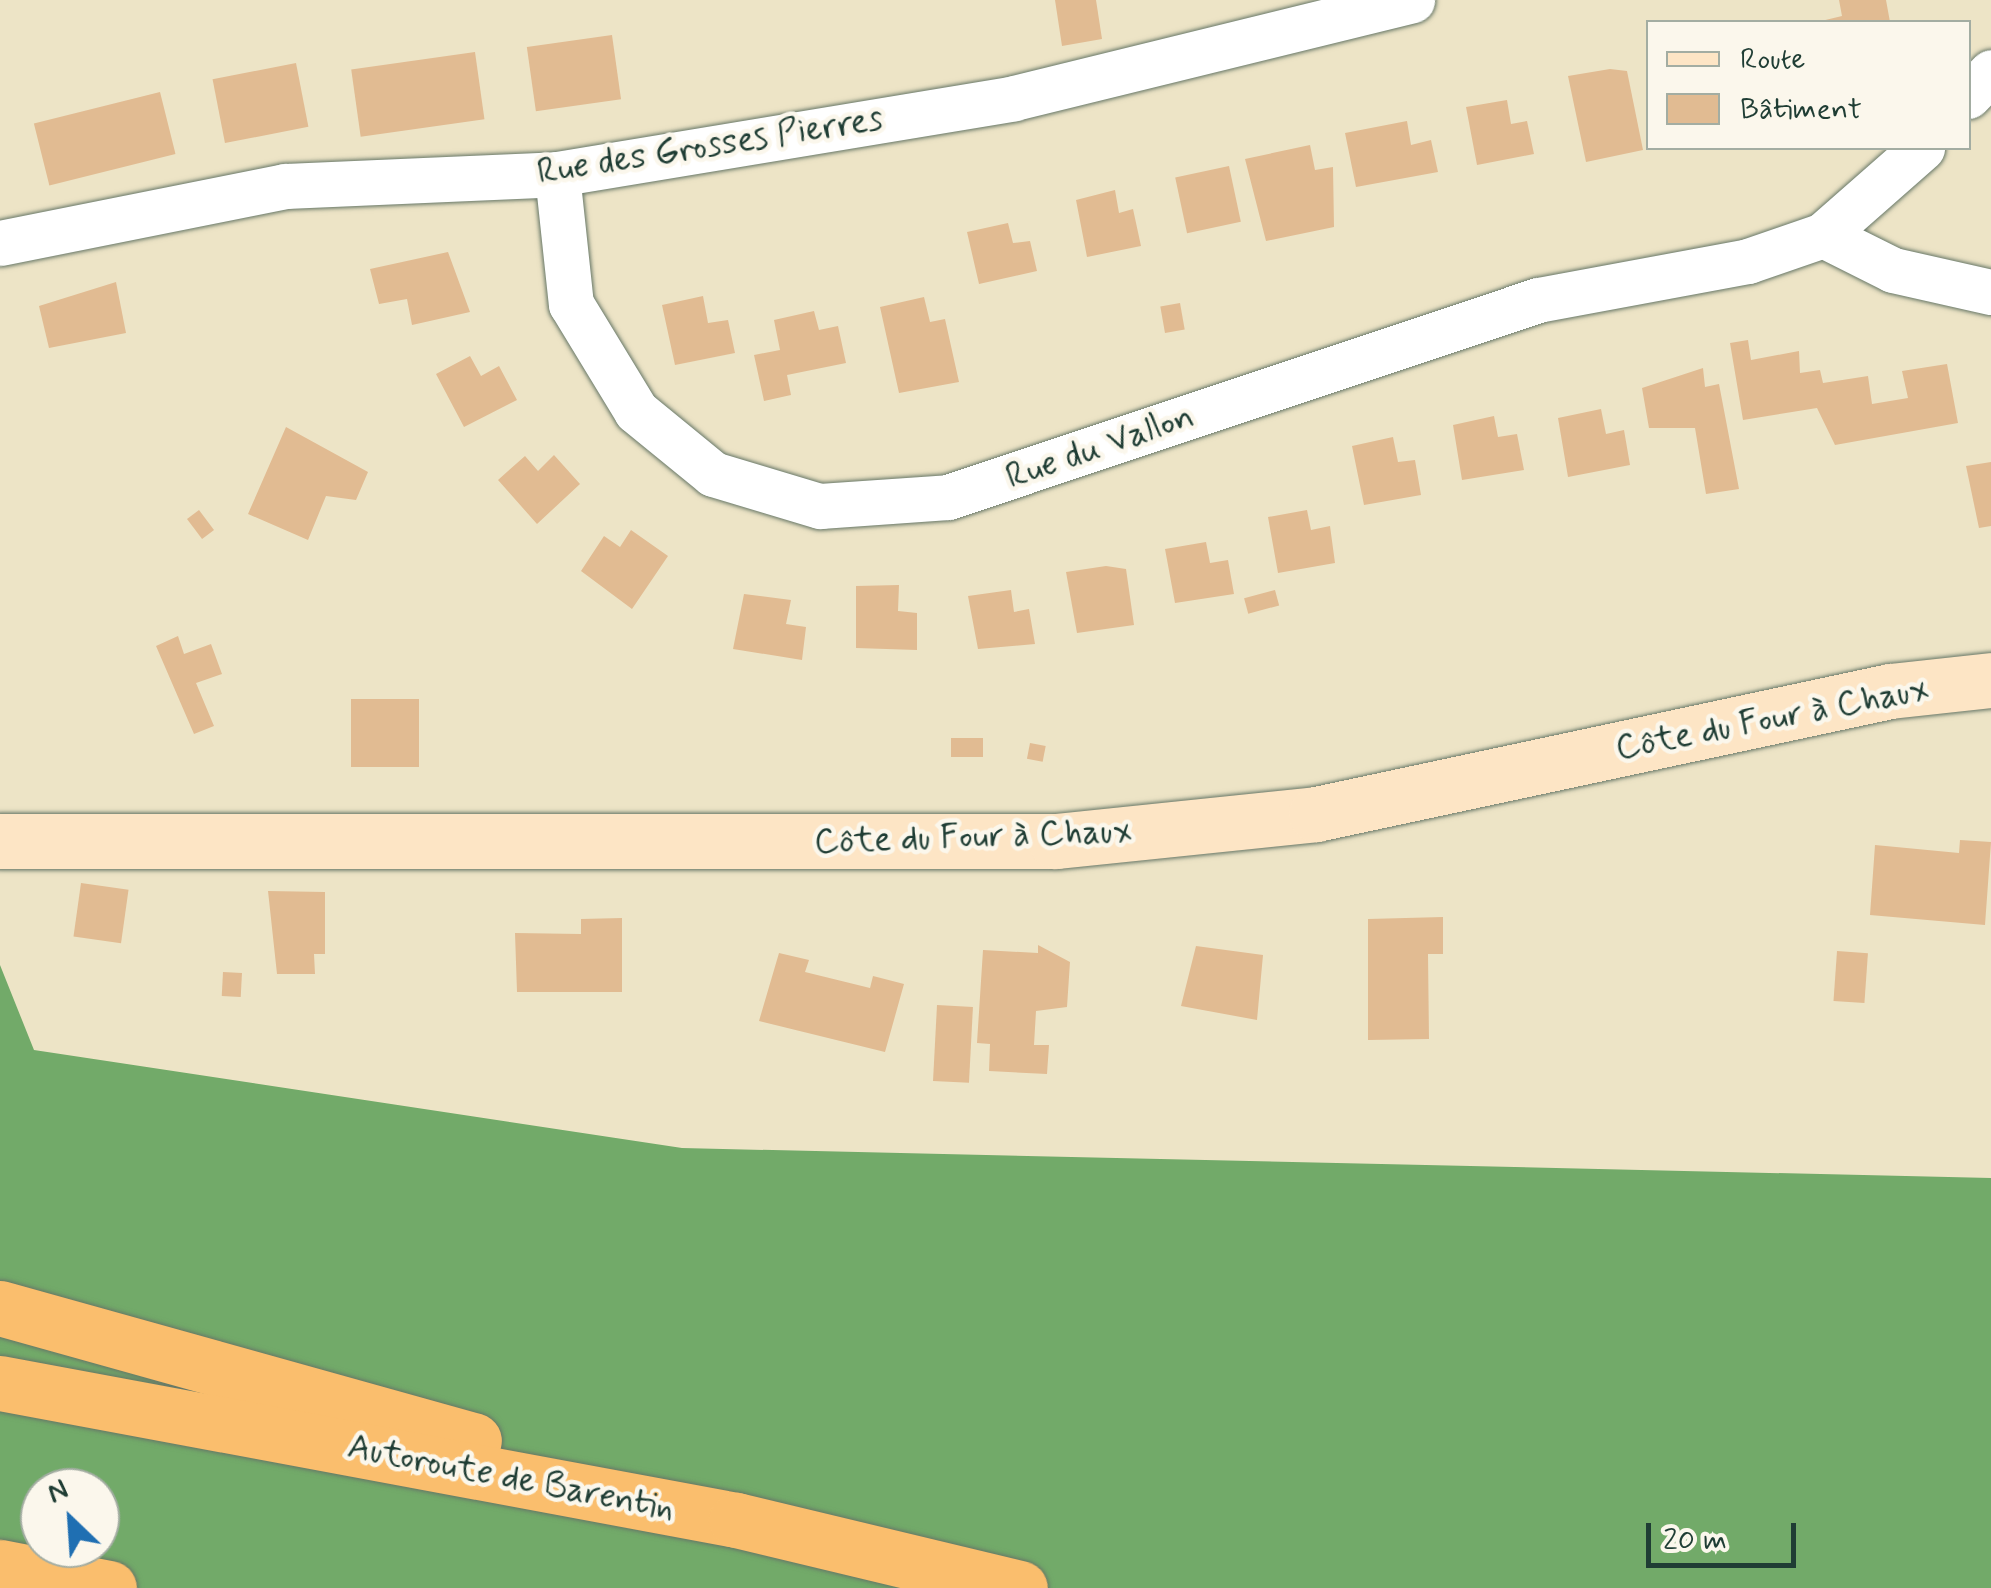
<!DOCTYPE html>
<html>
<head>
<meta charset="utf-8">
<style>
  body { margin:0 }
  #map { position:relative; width:1991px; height:1588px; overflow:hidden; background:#ede4c6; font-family:Mynerve,sans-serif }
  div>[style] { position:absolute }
  .forest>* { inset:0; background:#72aa69 }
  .building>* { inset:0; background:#e1bb92; transform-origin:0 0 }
  .roads { filter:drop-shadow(0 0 2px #677767) drop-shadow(0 0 2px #677767) }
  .street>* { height:45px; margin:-22.5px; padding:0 22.5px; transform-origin:22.5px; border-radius:22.5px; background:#fff }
  .secondary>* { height:55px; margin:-27.5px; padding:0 27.5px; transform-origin:27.5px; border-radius:27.5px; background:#fde5c5 }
  .highway>* { height:55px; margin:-27.5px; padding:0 27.5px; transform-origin:27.5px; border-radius:27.5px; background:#fabe6d }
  span { translate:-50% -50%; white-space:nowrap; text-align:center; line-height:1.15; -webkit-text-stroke:9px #fbf7ec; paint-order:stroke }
  .street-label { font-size:35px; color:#1f3d34 }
  .legend { position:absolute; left:1646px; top:20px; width:325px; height:130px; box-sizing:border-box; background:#fbf7ec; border:2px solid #a3ada2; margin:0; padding:12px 18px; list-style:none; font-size:30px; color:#1f3d34 }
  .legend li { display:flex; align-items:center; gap:20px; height:50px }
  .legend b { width:50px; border:2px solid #a3ada2 }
  .north { position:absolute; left:20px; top:1468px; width:100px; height:100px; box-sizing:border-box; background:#fbf7ec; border:2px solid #a3ada2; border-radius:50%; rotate:335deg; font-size:28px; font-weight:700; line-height:40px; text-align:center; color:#1f3d34 }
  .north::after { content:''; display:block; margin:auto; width:35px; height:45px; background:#1f6fb2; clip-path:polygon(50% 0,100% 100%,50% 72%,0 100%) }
  .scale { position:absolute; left:1646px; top:1523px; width:150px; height:45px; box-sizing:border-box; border:5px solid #1f3d34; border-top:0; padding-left:12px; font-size:30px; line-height:35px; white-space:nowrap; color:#1f3d34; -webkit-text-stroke:8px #fbf7ec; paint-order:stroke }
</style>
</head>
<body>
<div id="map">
  <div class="forest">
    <div style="clip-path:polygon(evenodd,0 965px,34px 1050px,682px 1148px,1991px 1178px,1991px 1588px,0 1588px,0 965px,40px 1488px,100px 1488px,100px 1548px,40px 1548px,40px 1488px)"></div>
  </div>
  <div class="building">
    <div style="clip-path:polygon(1055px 0,1096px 0,1102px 39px,1062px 46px)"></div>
    <div style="clip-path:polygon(1839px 0,1886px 0,1890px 22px,1817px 22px,1842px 16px)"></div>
    <div style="left:612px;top:35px;width:65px;height:86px;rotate:82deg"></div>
    <div style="left:475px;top:52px;width:68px;height:125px;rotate:82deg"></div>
    <div style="left:296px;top:63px;width:65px;height:85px;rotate:79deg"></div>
    <div style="clip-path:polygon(1610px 69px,1627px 71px,1643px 150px,1586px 162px,1568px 76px)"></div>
    <div style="left:160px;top:92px;width:64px;height:130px;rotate:76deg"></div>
    <div style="clip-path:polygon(1507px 100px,1511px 124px,1527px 121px,1534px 154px,1477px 165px,1466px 107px)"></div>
    <div style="clip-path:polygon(1407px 121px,1411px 145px,1431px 140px,1438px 172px,1356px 187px,1345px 133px)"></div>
    <div style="clip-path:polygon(1310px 145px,1315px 170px,1333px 167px,1334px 227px,1266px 241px,1245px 159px)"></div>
    <div style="left:1229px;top:166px;width:57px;height:55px;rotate:78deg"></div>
    <div style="clip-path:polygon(1115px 190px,1119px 213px,1133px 209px,1141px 246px,1087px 257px,1076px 200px)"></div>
    <div style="clip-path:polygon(1008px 223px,1013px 243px,1030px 241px,1037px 271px,979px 284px,967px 232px)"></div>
    <div style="clip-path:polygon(448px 252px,470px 312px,412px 325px,407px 299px,379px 304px,370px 269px)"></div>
    <div style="clip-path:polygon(116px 282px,126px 333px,49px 348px,39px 306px)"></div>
    <div style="clip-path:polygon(703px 296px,708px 323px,728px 320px,735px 353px,675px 365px,662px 305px)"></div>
    <div style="clip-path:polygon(924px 297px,930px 322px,945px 319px,959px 382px,899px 393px,880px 307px)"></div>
    <div style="left:1180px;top:303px;width:27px;height:20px;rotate:80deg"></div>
    <div style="clip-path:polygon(814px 311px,819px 330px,838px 326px,846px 363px,787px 375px,791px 395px,764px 401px,754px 355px,780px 350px,774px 320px)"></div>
    <div style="clip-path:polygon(1748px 340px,1751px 360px,1799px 351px,1800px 373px,1820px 370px,1823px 383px,1868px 376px,1872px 404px,1908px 398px,1902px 371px,1947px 364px,1958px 423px,1835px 445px,1817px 408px,1743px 420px,1730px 343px)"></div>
    <div style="clip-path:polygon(470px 356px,481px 376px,499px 366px,517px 400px,464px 427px,436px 374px)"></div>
    <div style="clip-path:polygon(1703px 368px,1705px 387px,1719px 384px,1739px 489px,1706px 494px,1695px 428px,1649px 428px,1642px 388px)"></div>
    <div style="clip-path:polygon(1601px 409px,1606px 434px,1624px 430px,1630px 465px,1568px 477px,1558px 418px)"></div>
    <div style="clip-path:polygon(1494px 416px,1498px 437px,1517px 434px,1524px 470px,1462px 480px,1453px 425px)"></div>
    <div style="clip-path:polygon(286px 427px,368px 472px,356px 500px,326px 496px,308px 540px,248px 514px)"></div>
    <div style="clip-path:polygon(1393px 437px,1398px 462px,1415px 460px,1421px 495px,1364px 505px,1352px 446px)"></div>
    <div style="clip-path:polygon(554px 455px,580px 484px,537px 524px,498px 480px,525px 456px,538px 471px)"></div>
    <div style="clip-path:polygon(1991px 462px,1991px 526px,1979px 528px,1966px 466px)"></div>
    <div style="left:199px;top:510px;width:25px;height:15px;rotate:53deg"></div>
    <div style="clip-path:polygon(1307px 510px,1311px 530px,1330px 526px,1335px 563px,1278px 573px,1268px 517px)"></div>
    <div style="clip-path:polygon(631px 530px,668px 556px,632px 609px,581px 571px,604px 536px,620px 547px)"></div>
    <div style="clip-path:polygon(1206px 542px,1210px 563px,1228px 560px,1234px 594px,1175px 603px,1165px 549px)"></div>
    <div style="clip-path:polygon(1106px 566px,1126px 569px,1134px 625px,1077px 633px,1066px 572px)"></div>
    <div style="clip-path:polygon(899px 585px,898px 611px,917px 613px,917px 650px,856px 648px,856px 586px)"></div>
    <div style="clip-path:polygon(1011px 590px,1014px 612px,1029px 609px,1035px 644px,978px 649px,968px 596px)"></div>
    <div style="left:1275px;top:590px;width:16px;height:32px;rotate:75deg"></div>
    <div style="clip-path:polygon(744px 594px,791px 600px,786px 624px,806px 627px,802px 660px,733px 649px)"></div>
    <div style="clip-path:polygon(178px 636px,184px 654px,211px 644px,222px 674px,196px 683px,214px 726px,194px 734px,156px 646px)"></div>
    <div style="left:351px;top:699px;width:68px;height:68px"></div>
    <div style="left:983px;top:738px;width:19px;height:32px;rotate:90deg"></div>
    <div style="left:1030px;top:743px;width:16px;height:16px;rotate:11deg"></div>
    <div style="clip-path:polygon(1960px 840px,1991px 842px,1985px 925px,1870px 915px,1875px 845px,1959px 853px)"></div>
    <div style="left:81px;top:883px;width:48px;height:54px;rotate:8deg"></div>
    <div style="clip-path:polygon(268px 891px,325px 892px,325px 954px,314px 954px,315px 974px,277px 974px)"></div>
    <div style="clip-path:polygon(1443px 917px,1443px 954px,1428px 954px,1429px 1039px,1368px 1040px,1368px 919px)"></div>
    <div style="clip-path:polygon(622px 918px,622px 992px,517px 992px,515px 933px,581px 934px,581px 919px)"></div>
    <div style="clip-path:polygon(1038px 945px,1070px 962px,1067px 1007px,1036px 1011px,1034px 1045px,1049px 1045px,1047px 1074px,989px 1071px,990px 1044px,977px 1043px,983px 950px,1038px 953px)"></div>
    <div style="clip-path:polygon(1196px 946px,1263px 955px,1257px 1020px,1181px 1006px)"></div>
    <div style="left:1837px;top:951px;width:31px;height:50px;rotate:4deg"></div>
    <div style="clip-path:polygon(779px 953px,809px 960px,805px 972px,870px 988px,873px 976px,904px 984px,885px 1052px,759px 1021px)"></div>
    <div style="left:223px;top:972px;width:19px;height:24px;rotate:3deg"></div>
    <div style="left:937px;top:1005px;width:36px;height:76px;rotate:3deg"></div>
  </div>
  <div class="roads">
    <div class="street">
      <div style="left:1968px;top:96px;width:33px;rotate:-46deg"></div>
      <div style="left:557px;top:174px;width:131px;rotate:83.9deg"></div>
      <div style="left:571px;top:304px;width:125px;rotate:58.7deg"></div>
      <div style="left:636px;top:411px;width:99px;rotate:39.3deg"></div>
      <div style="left:713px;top:474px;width:112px;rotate:16.7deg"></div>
      <div style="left:820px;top:506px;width:128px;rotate:-4deg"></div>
      <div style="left:948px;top:497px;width:622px;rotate:-18.46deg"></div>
      <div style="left:1538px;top:300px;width:214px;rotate:-10.5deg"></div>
      <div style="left:1748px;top:261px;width:79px;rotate:-19.1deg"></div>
      <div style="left:1823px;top:235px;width:132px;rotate:-41.3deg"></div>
      <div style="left:1823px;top:235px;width:78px;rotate:26.6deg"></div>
      <div style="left:1893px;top:270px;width:100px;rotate:12.7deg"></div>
      <div style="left:0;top:243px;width:291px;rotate:-11.3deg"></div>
      <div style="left:285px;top:186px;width:272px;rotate:-2.5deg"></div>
      <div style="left:557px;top:174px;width:463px;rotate:-9.4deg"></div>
      <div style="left:1014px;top:98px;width:410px;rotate:-13.8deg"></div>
    </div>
    <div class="secondary">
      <div style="left:0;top:841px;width:1056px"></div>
      <div style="left:1056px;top:841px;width:261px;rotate:-5.9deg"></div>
      <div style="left:1316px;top:814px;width:587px;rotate:-12.09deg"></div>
      <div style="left:1890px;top:691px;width:102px;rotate:-6.2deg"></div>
    </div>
    <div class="highway">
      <div style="left:0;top:1308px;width:492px;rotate:15.6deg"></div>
      <div style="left:0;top:1383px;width:749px;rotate:10.54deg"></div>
      <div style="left:736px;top:1520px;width:292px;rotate:13.5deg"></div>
      <div style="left:0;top:1567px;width:111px;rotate:10.9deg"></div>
    </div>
  </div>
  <div class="street-label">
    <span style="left:710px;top:146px;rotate:-9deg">Rue des Grosses Pierres</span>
    <span style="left:1100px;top:447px;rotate:-19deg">Rue du Vallon</span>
    <span style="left:1772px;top:719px;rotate:-11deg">Côte du Four à Chaux</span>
    <span style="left:973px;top:837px;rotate:-2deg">Côte du Four à Chaux</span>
    <span style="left:511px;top:1478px;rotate:11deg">Autoroute de Barentin</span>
  </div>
  <ul class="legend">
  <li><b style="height:12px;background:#fde5c5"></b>Route</li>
  <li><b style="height:28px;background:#e1bb92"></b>Bâtiment</li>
  </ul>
  <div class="north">N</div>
  <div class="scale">20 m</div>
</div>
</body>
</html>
